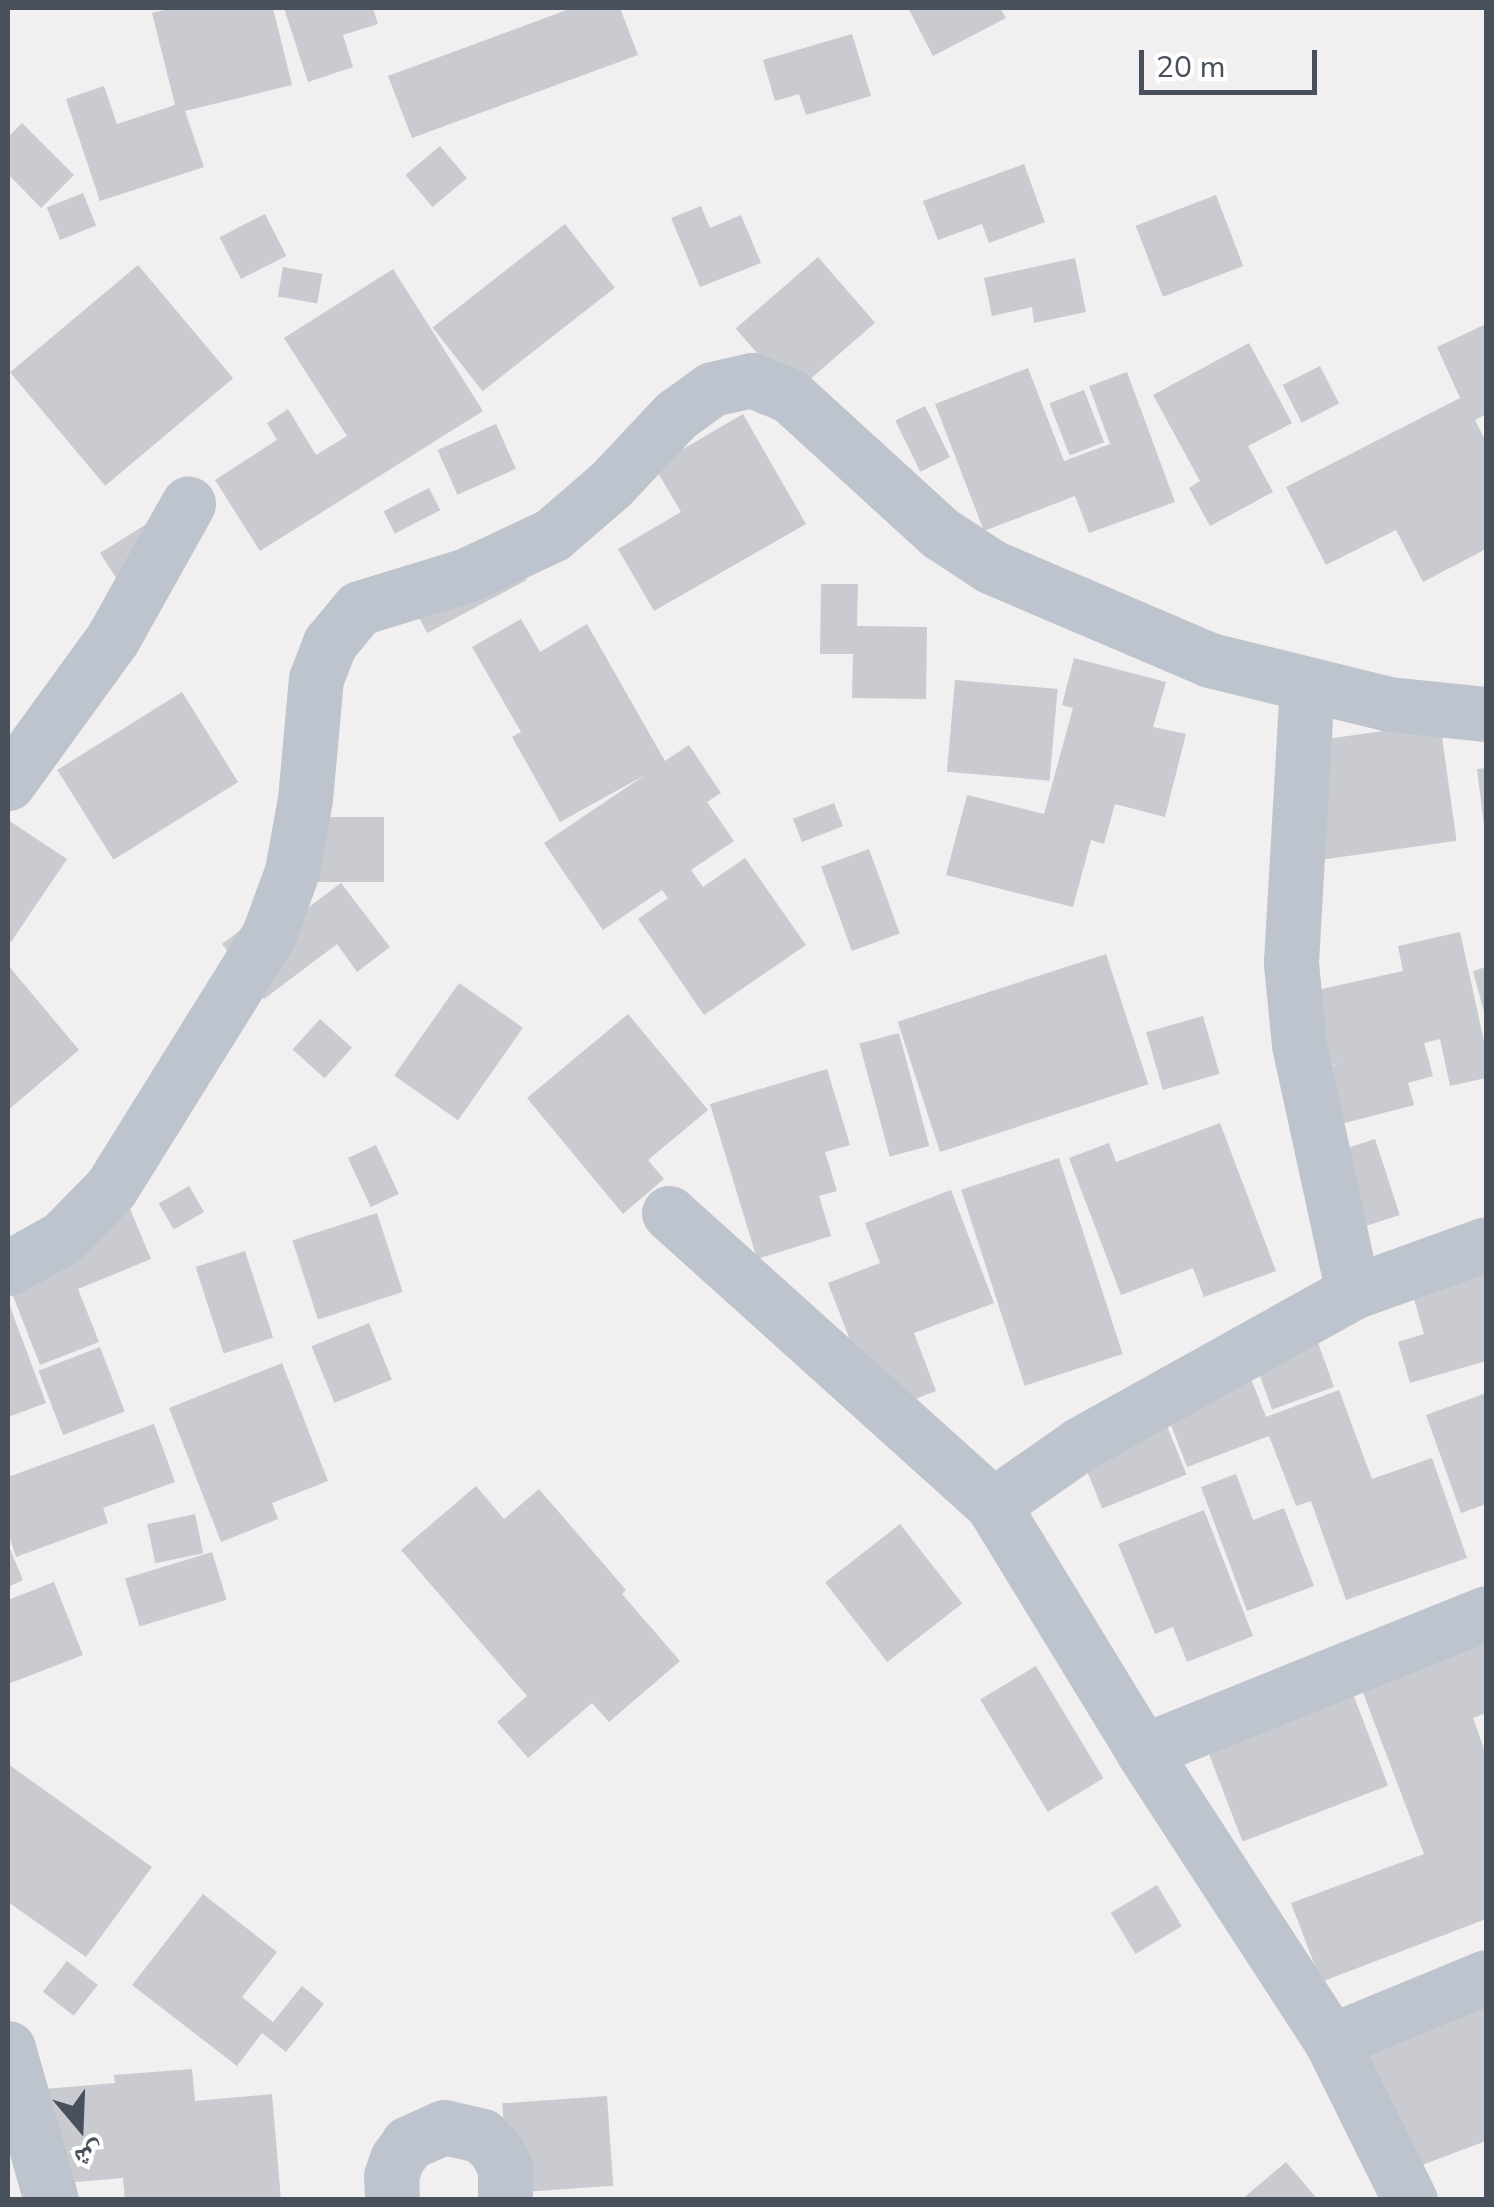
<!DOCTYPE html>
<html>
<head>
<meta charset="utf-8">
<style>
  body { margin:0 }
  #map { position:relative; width:1494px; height:2207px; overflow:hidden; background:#f1efef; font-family:"Nunito Sans","Noto Naskh Arabic",sans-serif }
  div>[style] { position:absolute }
  .building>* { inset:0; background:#c9cbd1; transform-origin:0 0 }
  .minor>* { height:55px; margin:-27.5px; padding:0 27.5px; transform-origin:27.5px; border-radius:27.5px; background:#bec4cd }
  span { translate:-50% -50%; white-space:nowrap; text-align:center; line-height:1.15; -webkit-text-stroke:8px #fff; paint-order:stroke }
  .frame { position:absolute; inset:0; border:10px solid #48505b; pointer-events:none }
  .north { position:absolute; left:30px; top:2077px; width:100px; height:100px; -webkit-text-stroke:8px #fff; paint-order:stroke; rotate:161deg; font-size:28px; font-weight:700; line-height:40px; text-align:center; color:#48505b }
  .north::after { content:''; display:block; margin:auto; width:35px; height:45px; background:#48505b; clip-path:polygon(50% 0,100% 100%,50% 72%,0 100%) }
  .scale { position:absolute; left:1139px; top:50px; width:178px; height:45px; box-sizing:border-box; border:5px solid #48505b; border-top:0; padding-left:12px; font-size:30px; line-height:35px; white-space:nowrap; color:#48505b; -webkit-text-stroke:8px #fff; paint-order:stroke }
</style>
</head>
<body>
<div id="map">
  <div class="building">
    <div style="clip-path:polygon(173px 8px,273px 8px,292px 85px,185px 111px,204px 167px,100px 201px,66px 99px,104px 86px,117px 124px,175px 105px,152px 13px)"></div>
    <div style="clip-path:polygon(284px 8px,373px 8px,378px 24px,343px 35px,353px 67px,308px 82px)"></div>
    <div style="clip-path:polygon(572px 8px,620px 8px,638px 55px,412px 138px,388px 76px)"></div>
    <div style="clip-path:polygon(908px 8px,1000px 8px,1006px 18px,933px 56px)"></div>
    <div style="clip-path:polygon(852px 34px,871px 96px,806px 115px,799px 94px,775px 101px,763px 60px)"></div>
    <div style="clip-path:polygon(22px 123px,74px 175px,41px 208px,8px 174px,8px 137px)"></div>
    <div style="left:440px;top:146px;width:42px;height:45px;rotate:50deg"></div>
    <div style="clip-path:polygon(1024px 164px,1045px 222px,989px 243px,982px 224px,938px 240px,923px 201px)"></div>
    <div style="left:83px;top:193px;width:35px;height:39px;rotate:68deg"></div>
    <div style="left:1216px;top:195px;width:76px;height:86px;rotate:69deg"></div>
    <div style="clip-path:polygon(701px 206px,710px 228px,741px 215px,761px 263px,700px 287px,671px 218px)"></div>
    <div style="left:265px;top:214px;width:47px;height:51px;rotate:63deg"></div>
    <div style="left:565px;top:224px;width:81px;height:168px;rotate:52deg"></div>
    <div style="left:818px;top:257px;width:87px;height:109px;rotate:49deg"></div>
    <div style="clip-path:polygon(1075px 258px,1086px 312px,1034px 323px,1032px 307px,992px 316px,984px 278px)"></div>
    <div style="left:138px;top:265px;width:148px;height:167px;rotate:50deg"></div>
    <div style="left:283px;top:267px;width:40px;height:30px;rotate:10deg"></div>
    <div style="clip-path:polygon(393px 269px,483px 411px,260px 551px,215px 480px,277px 440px,267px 423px,288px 409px,316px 455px,347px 436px,284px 338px)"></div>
    <div style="clip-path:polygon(1486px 324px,1486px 414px,1475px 420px,1486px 442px,1486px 549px,1423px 582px,1396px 530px,1326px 565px,1286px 487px,1460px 398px,1437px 347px)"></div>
    <div style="clip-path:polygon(1249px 343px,1292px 423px,1248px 446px,1273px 492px,1210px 526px,1189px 488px,1200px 481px,1153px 395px)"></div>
    <div style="left:1320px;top:366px;width:42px;height:42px;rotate:63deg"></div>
    <div style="clip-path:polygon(1028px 368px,1064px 461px,1110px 444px,1089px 386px,1127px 372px,1175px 502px,1089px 533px,1075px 496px,984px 531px,935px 404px)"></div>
    <div style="left:1084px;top:390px;width:56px;height:37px;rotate:69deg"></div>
    <div style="left:925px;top:406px;width:57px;height:33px;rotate:64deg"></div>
    <div style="clip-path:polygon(743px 414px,806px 524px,654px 611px,618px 549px,681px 512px,654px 466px)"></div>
    <div style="left:496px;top:424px;width:49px;height:64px;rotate:66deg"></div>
    <div style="left:429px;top:488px;width:25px;height:51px;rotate:63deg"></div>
    <div style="clip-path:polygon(161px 515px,116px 578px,100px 553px)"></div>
    <div style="left:511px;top:550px;width:34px;height:113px;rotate:62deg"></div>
    <div style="clip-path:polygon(821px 584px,858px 584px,857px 626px,927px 627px,926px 699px,852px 698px,853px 654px,820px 654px)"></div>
    <div style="clip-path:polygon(521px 619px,540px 652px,587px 624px,665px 761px,689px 745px,721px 793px,707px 802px,734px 841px,691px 870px,703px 887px,745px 858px,806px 945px,704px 1015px,638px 919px,668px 898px,662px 890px,603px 930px,544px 843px,645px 775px,560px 822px,512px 737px,521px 732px,472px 647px)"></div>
    <div style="clip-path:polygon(1074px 658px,1166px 682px,1153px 727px,1186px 734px,1165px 817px,1115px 804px,1104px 844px,1091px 840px,1073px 907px,946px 875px,967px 795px,1044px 814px,1073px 708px,1062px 705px)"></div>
    <div style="left:955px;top:680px;width:103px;height:92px;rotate:5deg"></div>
    <div style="left:182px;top:692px;width:106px;height:147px;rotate:58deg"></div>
    <div style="left:1440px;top:723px;width:119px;height:140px;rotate:82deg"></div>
    <div style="clip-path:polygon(1486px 768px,1486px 825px,1484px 825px,1477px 769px)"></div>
    <div style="left:834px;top:803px;width:25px;height:44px;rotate:69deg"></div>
    <div style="left:280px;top:817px;width:104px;height:65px"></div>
    <div style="clip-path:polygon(8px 820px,67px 859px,11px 942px,8px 939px)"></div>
    <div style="left:869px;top:849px;width:90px;height:51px;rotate:70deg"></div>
    <div style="clip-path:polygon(341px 883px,390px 947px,357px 972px,337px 944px,264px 999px,222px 944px,291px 892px,305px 910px)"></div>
    <div style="clip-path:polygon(1460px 932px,1486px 1050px,1486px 1078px,1450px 1086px,1440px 1039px,1424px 1043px,1433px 1076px,1408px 1083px,1414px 1105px,1303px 1134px,1287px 1077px,1340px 1063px,1306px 1070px,1290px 996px,1403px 971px,1398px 946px)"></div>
    <div style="left:1106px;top:954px;width:137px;height:219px;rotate:72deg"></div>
    <div style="clip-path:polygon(8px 965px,79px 1050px,8px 1110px)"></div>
    <div style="clip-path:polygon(1486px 967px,1486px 1016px,1485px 1016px,1473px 971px)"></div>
    <div style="left:459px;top:983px;width:78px;height:113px;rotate:35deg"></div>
    <div style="clip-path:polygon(628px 1014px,708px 1110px,648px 1160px,664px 1179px,623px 1214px,527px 1098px)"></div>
    <div style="left:1203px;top:1016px;width:60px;height:59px;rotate:74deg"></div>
    <div style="left:320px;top:1019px;width:43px;height:41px;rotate:42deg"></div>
    <div style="left:899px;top:1033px;width:117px;height:41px;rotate:75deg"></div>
    <div style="clip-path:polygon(827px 1069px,850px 1145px,825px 1152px,837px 1191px,819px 1196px,831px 1236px,757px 1259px,710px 1104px)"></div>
    <div style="clip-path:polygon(1220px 1123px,1276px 1271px,1204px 1297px,1193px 1268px,1121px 1295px,1069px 1158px,1109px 1143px,1116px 1162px)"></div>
    <div style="left:1375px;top:1139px;width:80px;height:68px;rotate:72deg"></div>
    <div style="left:376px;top:1145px;width:54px;height:31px;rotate:65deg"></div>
    <div style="left:1059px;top:1158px;width:206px;height:103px;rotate:72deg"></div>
    <div style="left:189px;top:1186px;width:30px;height:35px;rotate:60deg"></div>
    <div style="clip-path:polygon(951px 1190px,994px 1303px,914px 1333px,936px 1391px,878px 1413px,828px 1283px,880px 1263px,865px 1223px)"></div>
    <div style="clip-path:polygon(128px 1204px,151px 1259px,78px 1289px,99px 1342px,40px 1365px,8px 1283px)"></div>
    <div style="left:377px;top:1213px;width:83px;height:89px;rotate:72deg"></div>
    <div style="left:245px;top:1251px;width:91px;height:52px;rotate:72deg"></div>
    <div style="clip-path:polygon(1486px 1259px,1486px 1361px,1410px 1383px,1398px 1342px,1424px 1334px,1409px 1281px)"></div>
    <div style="clip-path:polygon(8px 1301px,46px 1403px,8px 1417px)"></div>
    <div style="left:369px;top:1323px;width:61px;height:62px;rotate:68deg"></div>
    <div style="left:1317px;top:1340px;width:50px;height:66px;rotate:70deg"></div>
    <div style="left:100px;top:1347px;width:69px;height:66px;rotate:69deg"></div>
    <div style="clip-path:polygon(1241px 1353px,1266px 1417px,1339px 1390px,1372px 1479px,1432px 1458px,1467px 1558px,1346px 1600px,1311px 1501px,1296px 1506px,1269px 1436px,1187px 1467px,1156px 1386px)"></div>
    <div style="clip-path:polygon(282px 1363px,328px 1481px,272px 1503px,278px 1519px,221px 1542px,169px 1408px)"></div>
    <div style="clip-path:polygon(1486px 1393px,1486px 1504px,1461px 1513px,1426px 1415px)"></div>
    <div style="left:1163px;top:1416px;width:63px;height:91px;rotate:68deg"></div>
    <div style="clip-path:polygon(154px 1424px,175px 1482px,103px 1508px,108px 1523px,16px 1557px,8px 1533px,8px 1477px)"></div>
    <div style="clip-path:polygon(1236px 1474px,1253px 1520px,1284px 1508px,1314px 1586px,1247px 1611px,1201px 1487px)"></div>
    <div style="clip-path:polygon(476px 1486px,504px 1519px,539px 1489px,626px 1590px,622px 1594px,680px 1661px,609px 1722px,592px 1703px,528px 1758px,497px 1722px,527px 1696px,401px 1550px)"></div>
    <div style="clip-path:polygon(1204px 1510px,1253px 1636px,1187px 1662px,1173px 1627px,1155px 1634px,1118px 1544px)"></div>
    <div style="left:195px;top:1514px;width:40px;height:49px;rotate:78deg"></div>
    <div style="left:900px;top:1524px;width:101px;height:95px;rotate:52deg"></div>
    <div style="clip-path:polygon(8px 1544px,23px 1580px,8px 1587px)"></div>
    <div style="left:212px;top:1552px;width:50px;height:91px;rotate:73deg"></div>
    <div style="clip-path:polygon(54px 1582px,83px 1655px,8px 1684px,8px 1600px)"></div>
    <div style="clip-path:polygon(1486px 1601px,1486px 1713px,1473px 1718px,1486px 1754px,1486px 1919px,1321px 1982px,1291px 1903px,1424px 1854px,1348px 1653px)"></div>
    <div style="left:1036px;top:1666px;width:131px;height:65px;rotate:59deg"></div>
    <div style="left:1348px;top:1681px;width:112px;height:156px;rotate:69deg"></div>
    <div style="clip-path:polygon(8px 1764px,152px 1867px,86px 1957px,8px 1902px)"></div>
    <div style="left:1157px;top:1885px;width:48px;height:54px;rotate:59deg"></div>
    <div style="clip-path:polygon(203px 1894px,277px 1952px,242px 1997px,273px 2022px,302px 1986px,324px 2004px,286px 2052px,262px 2033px,237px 2066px,132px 1985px)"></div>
    <div style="left:67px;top:1961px;width:39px;height:39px;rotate:38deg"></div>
    <div style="clip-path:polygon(1486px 1985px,1486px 2141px,1406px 2171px,1354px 2034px)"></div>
    <div style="clip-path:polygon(192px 2069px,195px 2101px,272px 2094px,281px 2200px,125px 2200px,123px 2178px,52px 2184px,44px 2089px,115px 2083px,114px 2075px)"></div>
    <div style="left:607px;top:2096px;width:90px;height:105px;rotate:86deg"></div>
    <div style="clip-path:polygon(1286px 2162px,1318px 2200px,1241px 2200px)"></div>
  </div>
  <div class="minor">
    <div style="left:1307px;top:684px;width:279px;rotate:93.3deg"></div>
    <div style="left:1291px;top:963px;width:82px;rotate:84.4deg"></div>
    <div style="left:1299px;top:1045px;width:253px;rotate:77.7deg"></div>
    <div style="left:8px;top:783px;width:179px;rotate:-54.1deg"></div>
    <div style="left:113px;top:638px;width:154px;rotate:-60.8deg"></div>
    <div style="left:669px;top:1213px;width:436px;rotate:42deg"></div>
    <div style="left:8px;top:1268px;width:62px;rotate:-29.1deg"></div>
    <div style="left:62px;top:1238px;width:70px;rotate:-45.6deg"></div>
    <div style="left:111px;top:1188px;width:299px;rotate:-58.1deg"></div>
    <div style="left:269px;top:934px;width:67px;rotate:-69.9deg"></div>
    <div style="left:292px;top:871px;width:73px;rotate:-79.8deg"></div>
    <div style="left:305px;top:799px;width:121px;rotate:-84.8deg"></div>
    <div style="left:316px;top:679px;width:39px;rotate:-69deg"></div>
    <div style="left:330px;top:643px;width:45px;rotate:-50.4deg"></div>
    <div style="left:359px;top:608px;width:113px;rotate:-17deg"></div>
    <div style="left:467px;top:575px;width:94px;rotate:-25.2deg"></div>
    <div style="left:552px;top:535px;width:77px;rotate:-40.8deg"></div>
    <div style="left:610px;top:485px;width:96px;rotate:-46.7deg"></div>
    <div style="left:676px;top:415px;width:44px;rotate:-35.8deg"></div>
    <div style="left:712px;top:389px;width:41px;rotate:-12.7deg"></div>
    <div style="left:752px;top:380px;width:41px;rotate:22.8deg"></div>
    <div style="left:790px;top:396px;width:203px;rotate:42.4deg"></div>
    <div style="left:940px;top:533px;width:62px;rotate:33.2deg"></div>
    <div style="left:992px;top:567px;width:237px;rotate:23.1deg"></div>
    <div style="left:1210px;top:660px;width:184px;rotate:13.8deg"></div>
    <div style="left:1389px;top:704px;width:98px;rotate:5.9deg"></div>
    <div style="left:1143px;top:1751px;width:370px;rotate:-21.9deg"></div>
    <div style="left:1331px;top:2041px;width:168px;rotate:-22.4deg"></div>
    <div style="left:8px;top:2048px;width:158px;rotate:74.2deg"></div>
    <div style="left:392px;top:2200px;width:24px;rotate:-92deg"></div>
    <div style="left:391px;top:2176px;width:18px;rotate:-71deg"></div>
    <div style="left:397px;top:2159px;width:19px;rotate:-55deg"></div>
    <div style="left:408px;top:2143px;width:39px;rotate:-24deg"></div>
    <div style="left:444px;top:2127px;width:39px;rotate:13deg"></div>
    <div style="left:482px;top:2136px;width:20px;rotate:45deg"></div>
    <div style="left:496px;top:2150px;width:20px;rotate:63deg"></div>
    <div style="left:505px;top:2168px;width:32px;rotate:90deg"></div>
    <div style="left:1410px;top:2200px;width:178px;rotate:-116.4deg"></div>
    <div style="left:1331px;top:2041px;width:346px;rotate:-123deg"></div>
    <div style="left:1143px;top:1751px;width:288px;rotate:-121.4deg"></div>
    <div style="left:993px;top:1505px;width:106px;rotate:-35deg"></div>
    <div style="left:1080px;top:1444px;width:312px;rotate:-29.1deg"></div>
    <div style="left:1353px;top:1292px;width:141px;rotate:-19.8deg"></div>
  </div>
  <div class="frame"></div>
  <div class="north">ش</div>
  <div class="scale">20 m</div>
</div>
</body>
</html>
